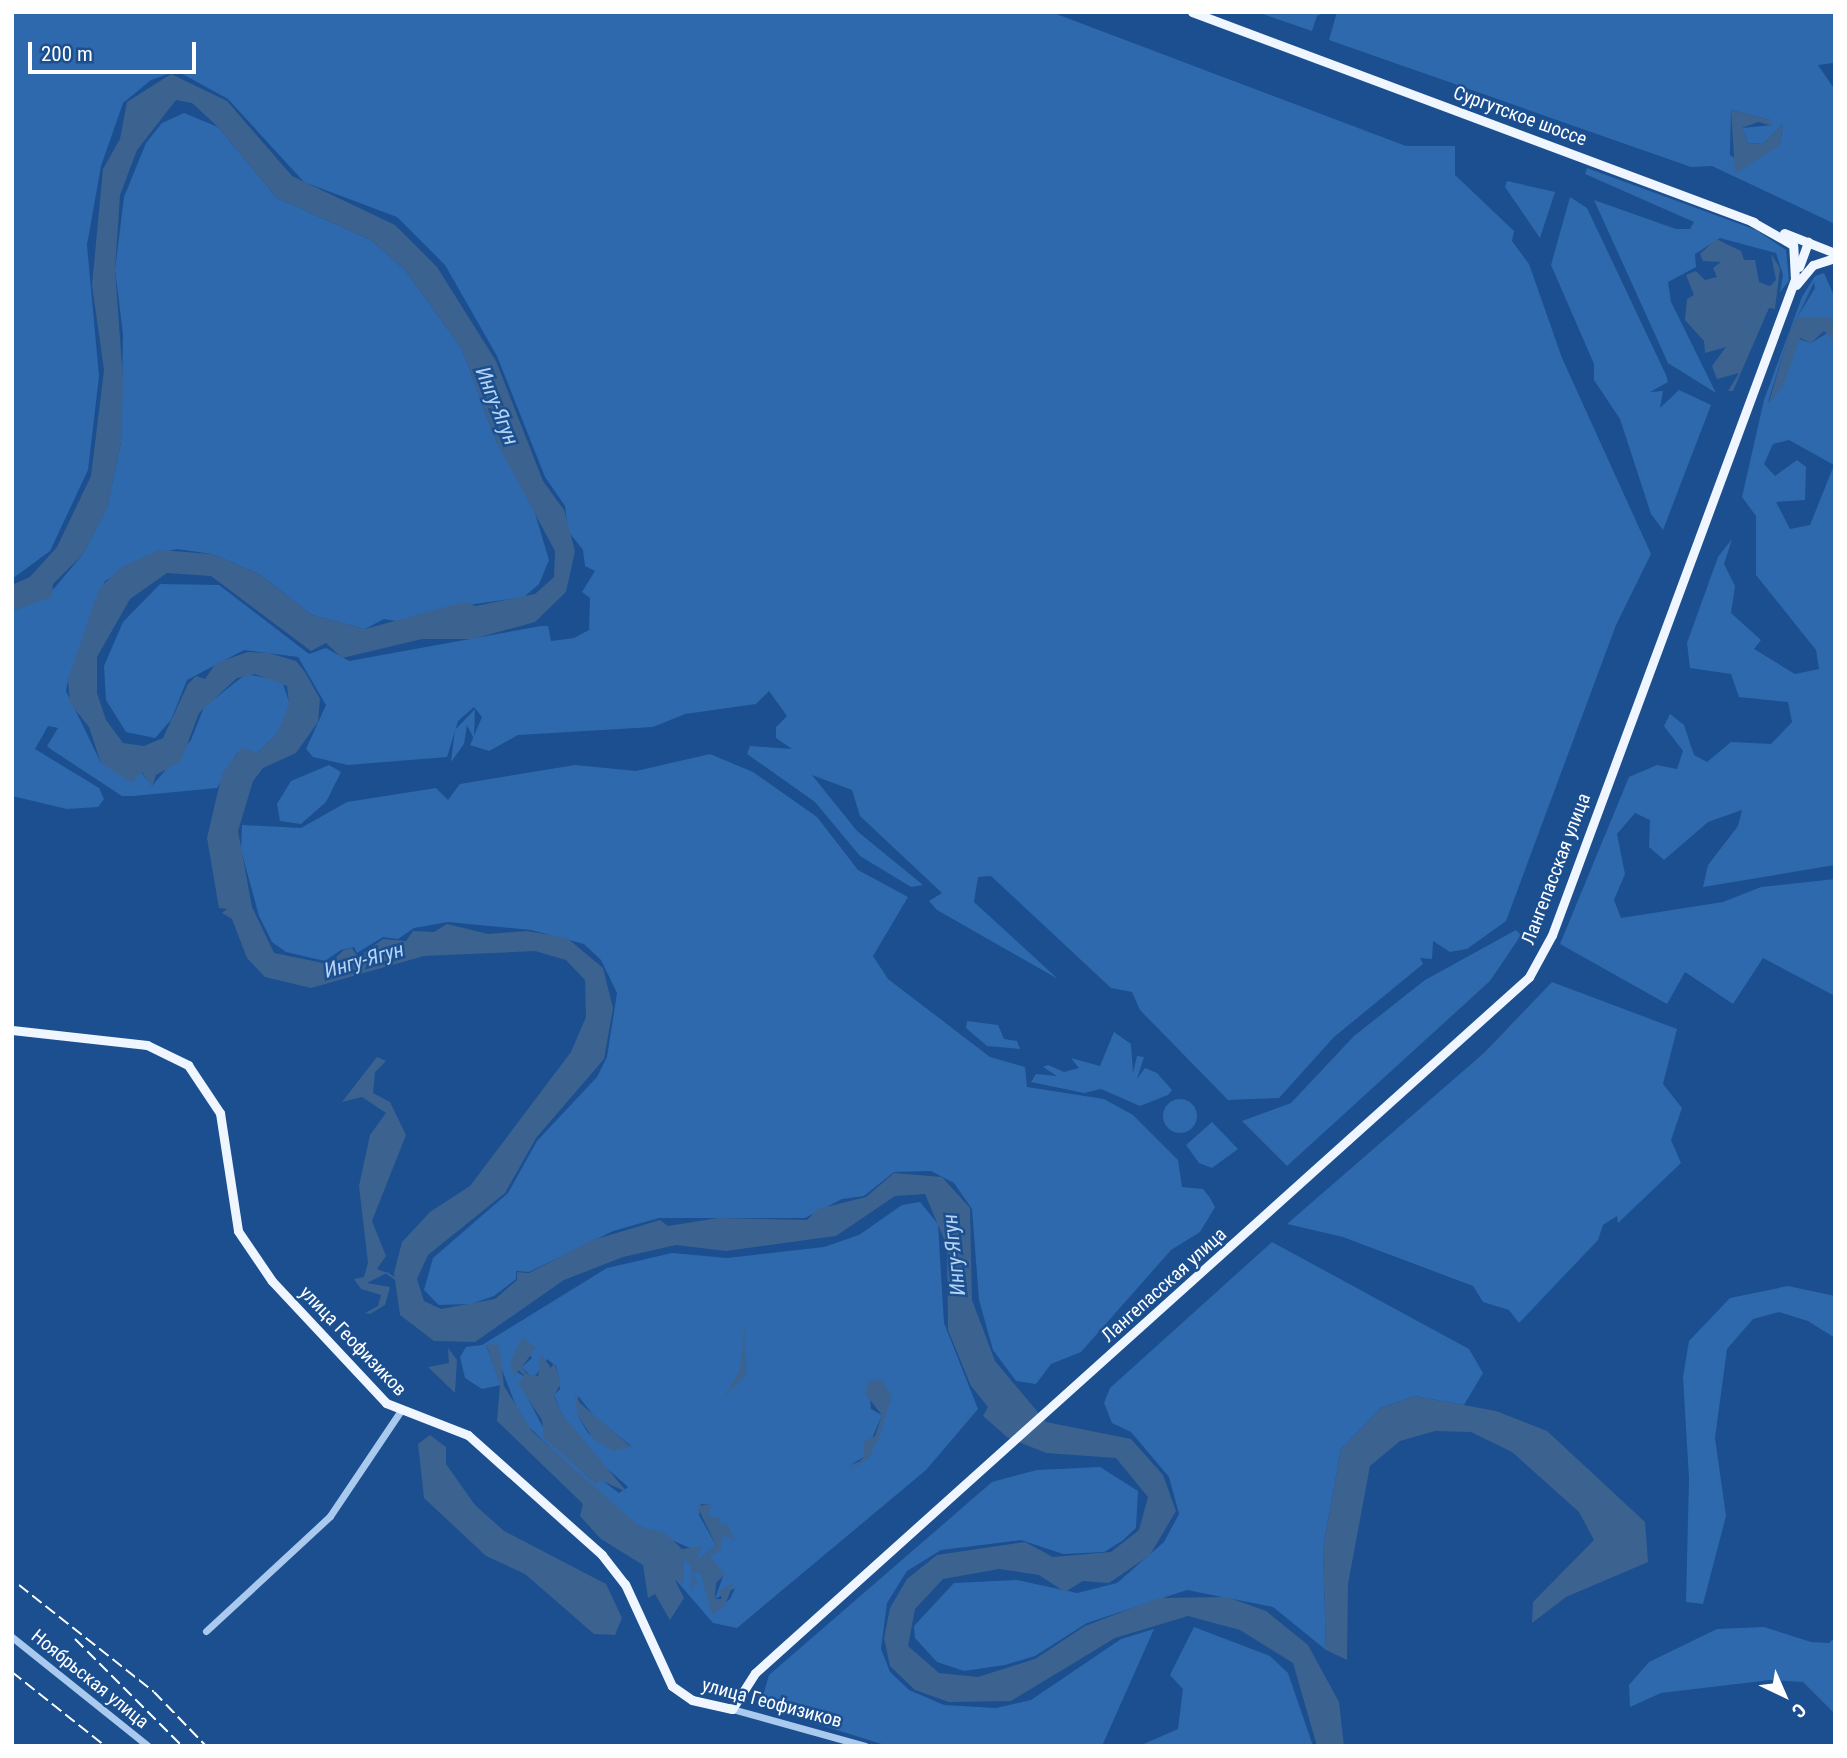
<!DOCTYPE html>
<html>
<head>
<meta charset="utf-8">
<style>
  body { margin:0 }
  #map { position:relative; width:1847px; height:1758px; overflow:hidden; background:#1b4f8f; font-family:"Roboto Condensed",sans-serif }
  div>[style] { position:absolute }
  .green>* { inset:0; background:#2e69ad }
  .round { border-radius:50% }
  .water>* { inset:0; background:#3c6290 }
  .stream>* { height:2px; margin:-1px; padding:0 1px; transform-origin:1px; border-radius:1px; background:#3c6290 }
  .minor>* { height:7px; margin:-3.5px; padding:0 3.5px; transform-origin:3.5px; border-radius:3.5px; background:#a9c9ee }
  .major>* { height:9px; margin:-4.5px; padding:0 4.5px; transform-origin:4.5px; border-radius:4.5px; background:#f0f6ff }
  .rail>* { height:2px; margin-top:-1px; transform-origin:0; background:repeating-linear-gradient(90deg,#fff 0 12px,transparent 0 17px) }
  span { translate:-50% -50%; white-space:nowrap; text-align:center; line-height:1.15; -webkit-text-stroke:5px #1b4f8f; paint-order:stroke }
  .street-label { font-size:19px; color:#fff }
  .water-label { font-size:21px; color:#b5d3f5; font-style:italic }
  .frame { position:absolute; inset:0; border:14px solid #fff; pointer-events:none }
  .north { position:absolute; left:1749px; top:1660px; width:70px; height:70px; -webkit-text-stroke:5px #1b4f8f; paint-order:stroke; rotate:136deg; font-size:19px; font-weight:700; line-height:28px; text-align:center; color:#fff }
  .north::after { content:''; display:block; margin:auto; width:24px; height:32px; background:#fff; clip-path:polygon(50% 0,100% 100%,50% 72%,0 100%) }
  .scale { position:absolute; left:28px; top:42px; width:168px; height:32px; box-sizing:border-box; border:4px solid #fff; border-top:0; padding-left:9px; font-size:21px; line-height:24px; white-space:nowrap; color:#fff; -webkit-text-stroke:5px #1b4f8f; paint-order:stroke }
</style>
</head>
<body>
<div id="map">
  <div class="green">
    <div style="clip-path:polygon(12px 12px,1051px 12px,1406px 146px,1455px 146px,1455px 175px,1514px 231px,1512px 241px,1529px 264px,1562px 358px,1651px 554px,1616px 625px,1506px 921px,1467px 949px,1450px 952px,1433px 941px,1432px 959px,1420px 958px,1423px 964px,1334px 1037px,1279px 1098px,1228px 1100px,1140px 1010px,1132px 992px,1111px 988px,991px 876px,978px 877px,974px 902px,1058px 979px,937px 910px,929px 901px,942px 893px,860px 816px,852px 790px,812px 775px,857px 831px,923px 885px,911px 887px,860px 856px,815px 802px,747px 754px,750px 746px,792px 749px,776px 738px,776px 727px,787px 716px,769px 691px,756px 704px,685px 714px,653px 727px,518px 735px,489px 751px,470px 745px,482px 717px,474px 707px,458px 721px,447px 757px,348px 765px,313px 757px,306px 749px,326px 705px,298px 657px,244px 650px,187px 680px,171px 720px,155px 738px,126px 732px,106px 700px,104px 666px,123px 622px,160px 584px,219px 585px,309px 654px,326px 648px,349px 661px,541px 626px,548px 626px,551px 641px,574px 638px,589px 630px,590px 598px,582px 592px,595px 571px,585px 566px,583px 550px,568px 531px,565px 506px,545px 477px,497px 356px,445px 265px,397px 217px,304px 182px,228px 99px,177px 71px,151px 80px,123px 103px,101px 166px,87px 245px,99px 376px,88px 470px,50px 551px,12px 579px)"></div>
    <div style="clip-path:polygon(1257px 12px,1326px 12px,1317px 16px,1312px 31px)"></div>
    <div style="clip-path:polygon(evenodd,1337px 12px,1835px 12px,1833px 63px,1818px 65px,1835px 90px,1835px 224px,1712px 166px,1691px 167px,1329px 40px,1337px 12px,1731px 110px,1770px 120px,1772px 125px,1742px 128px,1748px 143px,1763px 144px,1783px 124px,1780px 145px,1744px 164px,1730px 155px,1731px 110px)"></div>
    <div style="clip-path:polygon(184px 113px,218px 127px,277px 198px,371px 240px,406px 271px,462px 349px,496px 441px,531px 500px,549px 560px,539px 584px,524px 597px,440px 609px,402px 622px,384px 619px,365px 629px,312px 615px,259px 574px,212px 554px,177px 549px,146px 556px,105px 581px,68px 680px,66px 691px,101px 763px,129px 777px,141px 772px,152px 786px,191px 740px,204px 707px,246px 674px,282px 681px,290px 705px,277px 734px,257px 753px,237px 753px,217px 788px,133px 796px,122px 796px,52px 750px,47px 746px,58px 728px,48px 726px,35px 749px,99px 788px,104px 799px,98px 807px,67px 809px,12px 796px,12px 611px,46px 598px,83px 554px,107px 508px,121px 442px,123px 334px,115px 270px,124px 197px,146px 143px,162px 123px)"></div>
    <div style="clip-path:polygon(1587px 168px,1756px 230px,1786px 250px,1789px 281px,1780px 292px,1783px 275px,1776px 253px,1720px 238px,1695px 254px,1696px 267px,1668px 282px,1671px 302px,1716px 393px,1668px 363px,1594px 200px,1676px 229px,1690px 229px,1694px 222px,1585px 174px)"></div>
    <div style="clip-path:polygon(1507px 181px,1555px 192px,1540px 238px,1505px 187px)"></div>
    <div style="clip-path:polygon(1570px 197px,1587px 208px,1666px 375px,1668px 382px,1650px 392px,1663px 391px,1660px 408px,1679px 390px,1711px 405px,1663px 530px,1651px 514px,1620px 419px,1594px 380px,1594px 364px,1551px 265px)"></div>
    <div style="clip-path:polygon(evenodd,1824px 273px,1835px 298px,1835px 322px,1797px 318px,1815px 288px,1814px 282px,1790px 331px,1768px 402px,1780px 389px,1799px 339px,1811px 343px,1829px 332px,1835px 341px,1835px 865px,1703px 887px,1708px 865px,1738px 826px,1742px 810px,1708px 822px,1664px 860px,1649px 847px,1650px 820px,1635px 813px,1617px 834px,1625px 874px,1614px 900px,1621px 918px,1723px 902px,1761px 887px,1835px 879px,1835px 996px,1763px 958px,1733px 1004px,1685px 972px,1667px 1004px,1560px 944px,1629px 777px,1657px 765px,1677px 769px,1683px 751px,1664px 726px,1670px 714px,1684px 725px,1694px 755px,1707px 762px,1731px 742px,1771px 744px,1792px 722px,1788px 702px,1739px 697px,1731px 674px,1690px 668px,1687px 643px,1718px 557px,1732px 539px,1724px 564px,1735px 586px,1731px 613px,1761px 640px,1754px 649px,1795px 674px,1819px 669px,1816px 650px,1756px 575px,1756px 516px,1742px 497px,1764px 400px,1802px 297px,1815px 276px,1824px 273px,1789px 440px,1834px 465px,1810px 525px,1790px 529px,1776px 502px,1805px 500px,1806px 467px,1797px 460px,1775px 476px,1764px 464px,1773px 444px,1789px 440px)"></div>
    <div style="clip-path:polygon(475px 709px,474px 739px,467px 725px,464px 744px,451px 762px,455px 730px)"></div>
    <div style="clip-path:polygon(710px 754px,753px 772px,817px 817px,858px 870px,908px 897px,873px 956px,888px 979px,990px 1057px,1025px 1067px,1027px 1087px,1104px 1099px,1133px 1115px,1178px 1160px,1182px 1187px,1203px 1189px,1210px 1198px,1215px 1207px,1200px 1232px,1171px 1250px,1081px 1352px,1051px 1364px,1036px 1384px,1016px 1381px,993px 1350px,979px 1300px,972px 1209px,954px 1183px,931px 1171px,894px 1172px,864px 1196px,842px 1199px,805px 1218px,659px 1218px,613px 1231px,529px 1272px,516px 1271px,516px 1279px,494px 1296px,471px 1304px,439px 1305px,424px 1290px,433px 1258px,508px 1193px,537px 1141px,597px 1077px,607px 1057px,617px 993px,601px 960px,584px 944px,531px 930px,448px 922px,414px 928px,398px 939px,383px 937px,357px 953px,354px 947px,341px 950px,325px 961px,286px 952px,272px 942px,259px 916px,241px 850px,242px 825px,301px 828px,347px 802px,436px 788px,448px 800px,460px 784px,575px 765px,636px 771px)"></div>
    <div style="clip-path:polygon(329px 765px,341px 772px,326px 802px,301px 824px,280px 821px,277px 804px,291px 781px)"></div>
    <div style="clip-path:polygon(1516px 930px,1521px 935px,1490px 981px,1287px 1166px,1242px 1121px,1291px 1103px,1354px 1036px,1425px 980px)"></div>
    <div style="clip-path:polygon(1552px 982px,1677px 1029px,1663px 1084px,1682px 1108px,1671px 1140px,1681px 1163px,1618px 1223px,1617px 1216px,1603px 1225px,1598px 1240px,1519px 1323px,1509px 1310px,1483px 1302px,1473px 1286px,1343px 1237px,1287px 1224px,1484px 1053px)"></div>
    <div style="clip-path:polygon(967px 1021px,998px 1025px,1004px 1039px,1017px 1041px,1020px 1049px,987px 1046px,966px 1028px)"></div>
    <div style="clip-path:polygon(1114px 1032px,1131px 1044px,1133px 1073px,1137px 1056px,1144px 1057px,1137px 1079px,1145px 1068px,1157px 1073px,1172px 1090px,1168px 1095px,1140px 1106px,1101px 1089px,1084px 1093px,1031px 1082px,1036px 1074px,1057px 1076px,1043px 1067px,1048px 1065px,1064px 1072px,1079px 1068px,1071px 1058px,1100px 1066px)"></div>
    <div class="round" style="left:1163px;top:1099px;width:34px;height:34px"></div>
    <div style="clip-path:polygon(1212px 1122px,1238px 1149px,1212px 1168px,1199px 1163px,1186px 1145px)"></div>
    <div style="clip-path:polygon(evenodd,920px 1202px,938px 1224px,944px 1323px,978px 1409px,926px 1470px,737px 1628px,713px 1623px,675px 1579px,684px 1559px,692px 1565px,691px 1583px,692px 1591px,691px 1574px,700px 1571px,713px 1613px,730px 1599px,735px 1588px,715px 1599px,723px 1576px,709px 1557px,723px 1535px,735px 1539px,714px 1525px,719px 1519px,707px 1516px,711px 1505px,701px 1504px,699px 1515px,716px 1545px,696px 1562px,690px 1548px,639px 1526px,601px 1497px,521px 1419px,494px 1349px,486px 1345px,501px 1385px,482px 1389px,465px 1378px,460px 1357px,466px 1347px,482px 1345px,607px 1268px,672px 1253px,727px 1258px,824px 1247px,859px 1235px,902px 1205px,920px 1202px,522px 1347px,532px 1358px,522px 1367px,533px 1379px,547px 1359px,556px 1366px,560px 1389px,554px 1395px,562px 1414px,592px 1455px,628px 1487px,619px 1493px,599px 1478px,590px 1479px,549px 1439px,522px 1387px,524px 1376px,513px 1370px,522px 1347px,920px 1202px,578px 1396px,594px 1416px,631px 1446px,608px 1445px,588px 1433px,578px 1416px,578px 1396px,920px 1202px,892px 1396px,869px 1458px,850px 1465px,864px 1457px,882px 1415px,871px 1409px,870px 1397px,892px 1396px)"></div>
    <div style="clip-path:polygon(1272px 1242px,1469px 1349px,1483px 1373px,1464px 1405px,1415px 1396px,1381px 1408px,1341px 1449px,1323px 1548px,1326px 1650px,1273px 1607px,1187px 1590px,1087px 1623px,1035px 1656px,1005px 1665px,964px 1671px,937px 1662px,915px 1638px,914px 1626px,954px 1583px,1017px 1580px,1077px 1593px,1117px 1583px,1164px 1542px,1179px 1514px,1169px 1477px,1131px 1432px,1112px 1423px,1104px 1403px,1110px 1388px)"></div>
    <div style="clip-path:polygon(1788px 1286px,1835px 1296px,1835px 1338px,1808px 1321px,1779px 1312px,1753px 1319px,1727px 1349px,1715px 1438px,1726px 1516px,1703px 1604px,1686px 1602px,1689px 1478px,1683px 1377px,1689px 1341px,1730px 1298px)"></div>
    <div style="clip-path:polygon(1100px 1467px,1138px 1491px,1136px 1528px,1122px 1541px,1104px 1552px,1063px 1554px,1021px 1540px,941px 1550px,907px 1571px,887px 1603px,881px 1649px,890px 1672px,909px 1690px,944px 1705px,996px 1708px,1031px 1700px,1121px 1639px,1154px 1629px,1102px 1746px,888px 1746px,760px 1706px,769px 1675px,992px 1482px,1037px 1470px)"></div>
    <div style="clip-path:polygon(1194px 1627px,1270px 1656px,1288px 1673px,1313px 1746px,1139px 1746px,1178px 1729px,1183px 1689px,1170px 1675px)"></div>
    <div style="clip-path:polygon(1764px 1627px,1811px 1642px,1829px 1643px,1835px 1637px,1835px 1714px,1803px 1682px,1770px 1680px,1661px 1693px,1630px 1707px,1629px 1685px,1649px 1662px,1717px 1629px)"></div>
  </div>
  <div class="water">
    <div style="clip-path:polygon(171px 74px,227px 101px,292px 176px,395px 225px,437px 267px,496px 361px,543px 481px,564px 510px,575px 551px,566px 592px,535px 622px,473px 639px,422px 639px,342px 658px,326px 643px,311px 651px,211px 576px,167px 573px,130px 599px,97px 657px,97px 693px,106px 720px,123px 743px,144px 746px,163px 738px,188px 684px,196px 676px,205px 679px,216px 663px,248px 652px,269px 653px,296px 661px,305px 672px,320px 699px,318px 722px,296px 753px,263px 768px,253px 781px,238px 831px,252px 907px,274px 953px,328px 964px,344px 950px,352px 948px,358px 957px,383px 939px,406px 941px,413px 931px,434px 932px,447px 924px,488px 934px,527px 931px,567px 938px,603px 968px,613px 1008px,604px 1059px,536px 1138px,505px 1193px,428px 1255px,417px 1279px,424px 1301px,441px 1309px,495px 1299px,517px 1280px,517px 1272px,529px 1273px,590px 1241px,660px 1220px,668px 1226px,718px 1218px,807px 1220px,818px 1209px,866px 1197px,894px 1173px,942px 1177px,970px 1208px,972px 1300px,995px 1361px,1046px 1422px,1131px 1439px,1163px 1475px,1176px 1511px,1150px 1555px,1109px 1583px,1083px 1581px,1065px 1592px,1039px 1575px,999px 1569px,943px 1579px,915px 1609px,908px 1646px,939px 1673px,978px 1677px,1035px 1659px,1085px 1626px,1159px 1598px,1227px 1597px,1266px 1611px,1308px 1645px,1339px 1702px,1344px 1746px,1317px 1746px,1293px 1663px,1240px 1630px,1188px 1616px,1115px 1638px,1011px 1701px,949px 1702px,915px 1690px,890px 1666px,884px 1638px,890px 1608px,907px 1579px,937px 1555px,1025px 1542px,1053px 1557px,1111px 1552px,1139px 1530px,1148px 1497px,1116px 1458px,1046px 1453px,1007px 1437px,983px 1416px,988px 1407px,971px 1386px,948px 1330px,947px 1246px,925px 1194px,895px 1196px,836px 1236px,726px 1251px,676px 1245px,623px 1257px,564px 1280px,475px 1342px,434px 1341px,400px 1315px,394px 1273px,402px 1242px,430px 1212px,470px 1186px,571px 1052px,586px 1017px,585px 980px,566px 960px,535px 951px,424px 956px,311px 988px,265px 977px,247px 958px,232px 919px,222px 913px,227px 909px,219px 908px,207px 838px,222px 774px,242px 747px,257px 753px,277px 734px,289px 705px,287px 686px,255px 674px,237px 678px,199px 713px,181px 761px,156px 775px,152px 787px,142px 772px,132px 783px,101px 763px,89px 727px,70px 703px,68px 680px,99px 589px,121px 567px,159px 550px,212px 554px,259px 574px,312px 615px,365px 629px,465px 602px,476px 606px,535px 594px,554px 577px,555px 551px,496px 441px,462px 349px,406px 271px,371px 240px,277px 198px,218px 127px,192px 103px,176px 100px,137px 150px,120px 195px,115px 270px,123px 380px,121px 442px,107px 509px,83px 554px,53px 584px,52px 597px,12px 611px,12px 585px,30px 577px,57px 547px,91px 476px,104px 370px,92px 285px,103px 169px,120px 139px,127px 102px)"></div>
    <div style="clip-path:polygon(1731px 110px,1770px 120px,1773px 126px,1758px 122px,1742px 128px,1748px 143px,1763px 144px,1783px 124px,1780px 145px,1735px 174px)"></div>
    <div style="clip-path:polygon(1716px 239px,1741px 251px,1744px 260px,1755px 260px,1759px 282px,1770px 286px,1776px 280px,1771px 254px,1780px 268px,1775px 309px,1769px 308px,1733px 391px,1728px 391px,1739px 373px,1717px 379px,1712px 366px,1726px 347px,1705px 353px,1704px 341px,1685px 320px,1687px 299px,1694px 295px,1686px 275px,1696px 271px,1705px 280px,1717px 277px,1713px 268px,1721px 262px,1703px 261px,1700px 254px)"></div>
    <div style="clip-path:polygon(1816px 279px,1798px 317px,1832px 317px,1835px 341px,1824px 331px,1811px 343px,1800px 338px,1783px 386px,1768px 405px,1790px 331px)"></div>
    <div style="clip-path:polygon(377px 1057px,386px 1061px,375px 1072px,373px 1093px,390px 1102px,406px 1135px,372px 1221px,386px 1256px,377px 1269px,387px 1273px,367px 1283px,390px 1287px,385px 1305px,370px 1314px,365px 1313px,378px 1306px,381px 1295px,361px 1289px,354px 1279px,364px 1277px,368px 1263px,359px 1186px,370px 1135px,386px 1113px,362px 1097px,342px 1102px)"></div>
    <div style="clip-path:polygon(745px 1325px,746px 1375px,723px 1398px,740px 1370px)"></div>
    <div style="clip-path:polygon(522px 1337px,536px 1348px,522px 1367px,527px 1374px,538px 1376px,541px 1354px,551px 1368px,554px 1363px,561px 1383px,554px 1396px,562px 1414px,627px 1492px,600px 1480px,597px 1485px,544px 1438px,542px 1420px,518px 1384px,524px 1375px,518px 1370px,515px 1377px,510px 1363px)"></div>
    <div style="clip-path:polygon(486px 1344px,499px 1345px,504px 1386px,532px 1431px,639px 1526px,665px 1533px,682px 1549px,702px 1546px,696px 1562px,716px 1545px,697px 1506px,712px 1504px,707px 1516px,721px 1518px,718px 1527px,726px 1522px,735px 1540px,723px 1535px,720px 1551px,709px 1556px,725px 1574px,716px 1583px,715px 1599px,722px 1599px,719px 1591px,734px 1582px,725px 1605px,712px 1615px,700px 1571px,692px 1574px,697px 1581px,691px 1591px,691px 1565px,684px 1559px,684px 1584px,675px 1580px,684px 1598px,670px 1620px,655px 1594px,648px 1598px,643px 1565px,601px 1539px,580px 1516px,583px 1504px,497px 1421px,500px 1384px)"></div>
    <div style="clip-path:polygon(448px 1348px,457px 1360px,455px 1393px,428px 1367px,449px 1363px)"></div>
    <div style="clip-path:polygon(881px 1379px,892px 1396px,880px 1435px,869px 1458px,849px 1471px,864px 1457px,864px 1442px,875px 1436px,882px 1415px,865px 1394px,868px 1381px)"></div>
    <div style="clip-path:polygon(574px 1391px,580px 1403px,631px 1447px,614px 1451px,594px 1440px,578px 1416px)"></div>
    <div style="clip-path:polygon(1415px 1396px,1496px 1411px,1547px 1431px,1645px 1522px,1648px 1562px,1566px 1597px,1532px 1623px,1533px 1602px,1594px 1540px,1579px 1512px,1512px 1452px,1471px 1432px,1435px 1431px,1400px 1441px,1370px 1466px,1348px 1584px,1347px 1660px,1326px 1650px,1323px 1548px,1341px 1449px,1381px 1408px)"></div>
    <div style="clip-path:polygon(430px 1435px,446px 1447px,446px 1464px,475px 1505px,504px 1531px,606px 1584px,622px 1618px,615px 1635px,594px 1634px,525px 1574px,486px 1556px,424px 1498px,418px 1444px)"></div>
  </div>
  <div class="stream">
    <div style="left:387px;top:1273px;width:12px;rotate:35deg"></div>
  </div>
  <div class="minor">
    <div style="left:206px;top:1631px;width:169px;rotate:-42.8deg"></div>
    <div style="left:330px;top:1516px;width:125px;rotate:-56.1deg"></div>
    <div style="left:12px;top:1637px;width:174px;rotate:38.7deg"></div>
    <div style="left:732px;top:1709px;width:138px;rotate:15.5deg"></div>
  </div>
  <div class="major">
    <div style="left:1192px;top:12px;width:600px;rotate:20.49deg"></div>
    <div style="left:1784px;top:233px;width:55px;rotate:21.4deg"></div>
    <div style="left:1799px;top:267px;width:27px;rotate:-70deg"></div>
    <div style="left:1796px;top:285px;width:26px;rotate:-50deg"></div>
    <div style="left:1813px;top:265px;width:23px;rotate:-18deg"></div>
    <div style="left:12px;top:1030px;width:136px;rotate:6.3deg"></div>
    <div style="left:147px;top:1045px;width:46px;rotate:26deg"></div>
    <div style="left:188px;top:1065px;width:58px;rotate:56.3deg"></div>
    <div style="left:220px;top:1113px;width:119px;rotate:81.3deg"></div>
    <div style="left:238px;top:1231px;width:60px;rotate:55.8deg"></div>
    <div style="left:272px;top:1281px;width:167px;rotate:46.9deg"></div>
    <div style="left:386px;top:1403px;width:88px;rotate:21.3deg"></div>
    <div style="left:468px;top:1435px;width:180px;rotate:41.8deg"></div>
    <div style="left:602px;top:1555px;width:37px;rotate:52deg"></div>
    <div style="left:625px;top:1584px;width:112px;rotate:65.3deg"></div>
    <div style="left:672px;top:1686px;width:24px;rotate:35deg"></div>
    <div style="left:692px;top:1700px;width:41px;rotate:12.7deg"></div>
    <div style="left:732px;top:1709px;width:43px;rotate:-57.4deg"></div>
    <div style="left:755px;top:1673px;width:1041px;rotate:-41.96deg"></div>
    <div style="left:1529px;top:977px;width:48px;rotate:-61.3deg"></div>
    <div style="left:1552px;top:935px;width:700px;rotate:-69.67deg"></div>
    <div style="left:1795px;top:279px;width:34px;rotate:-93deg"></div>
    <div style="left:1793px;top:245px;width:48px;rotate:-150.3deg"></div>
  </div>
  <div class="rail">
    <div style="left:19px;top:1585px;width:172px;rotate:38.4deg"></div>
    <div style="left:154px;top:1692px;width:75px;rotate:46.1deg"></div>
    <div style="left:75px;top:1639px;width:151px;rotate:45deg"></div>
    <div style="left:12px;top:1672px;width:119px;rotate:38.5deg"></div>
  </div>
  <div class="street-label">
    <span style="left:1520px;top:116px;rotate:20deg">Сургутское шоссе</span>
    <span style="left:1556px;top:869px;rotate:-69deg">Лангепасская улица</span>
    <span style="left:1164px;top:1285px;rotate:-42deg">Лангепасская улица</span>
    <span style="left:353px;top:1341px;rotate:46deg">улица Геофизиков</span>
    <span style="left:90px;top:1679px;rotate:39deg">Ноябрьская улица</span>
    <span style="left:772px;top:1703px;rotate:15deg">улица Геофизиков</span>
  </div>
  <div class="water-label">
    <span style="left:497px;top:406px;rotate:68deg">Ингу-Ягун</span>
    <span style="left:364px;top:960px;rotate:-16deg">Ингу-Ягун</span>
    <span style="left:954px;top:1255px;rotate:-96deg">Ингу-Ягун</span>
  </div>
  <div class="frame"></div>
  <div class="north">С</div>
  <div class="scale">200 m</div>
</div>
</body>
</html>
